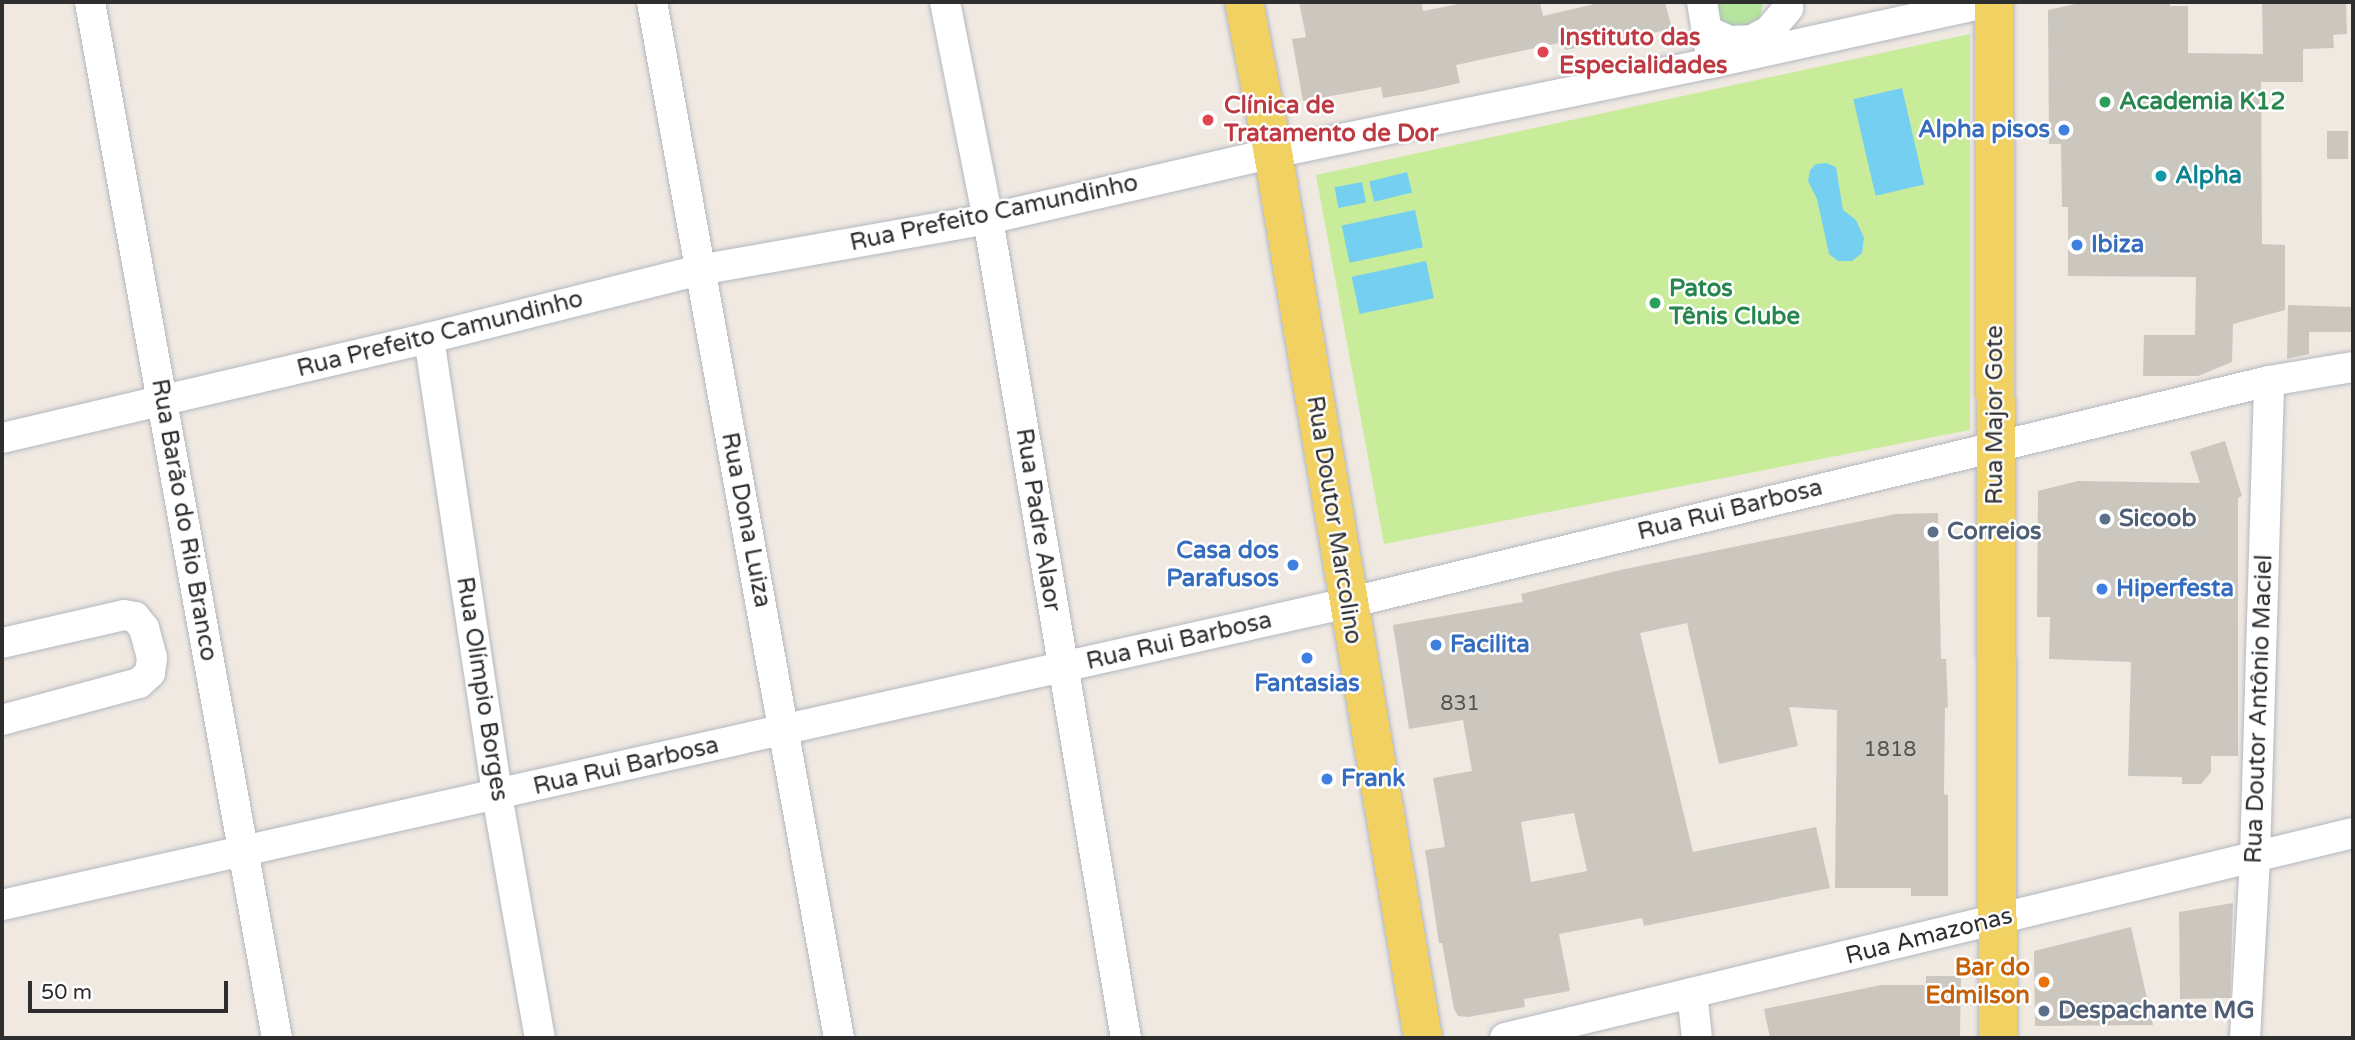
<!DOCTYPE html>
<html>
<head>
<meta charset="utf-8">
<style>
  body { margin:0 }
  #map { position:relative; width:2355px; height:1040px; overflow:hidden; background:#efe9e1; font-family:"Varela Round",sans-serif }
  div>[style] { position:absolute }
  .green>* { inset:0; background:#b6e59e }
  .pitch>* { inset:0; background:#c9ec9a }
  .water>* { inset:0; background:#75cff0; transform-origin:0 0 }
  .building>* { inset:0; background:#cbc7bf; transform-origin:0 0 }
  .roads { filter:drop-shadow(0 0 2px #b4b7c1) drop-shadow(0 0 2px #b4b7c1) }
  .minor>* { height:30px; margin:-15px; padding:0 15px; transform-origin:15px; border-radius:15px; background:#fff }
  .major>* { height:38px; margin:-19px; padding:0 19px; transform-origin:19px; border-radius:19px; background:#f2d163 }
  .dots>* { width:19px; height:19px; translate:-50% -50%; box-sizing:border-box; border:4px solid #fff; border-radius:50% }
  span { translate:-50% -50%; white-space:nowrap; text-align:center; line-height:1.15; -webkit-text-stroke:5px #fff; paint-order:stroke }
  .number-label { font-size:21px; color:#555452 }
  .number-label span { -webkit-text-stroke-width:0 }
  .health-label { font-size:24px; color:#be3a42; font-weight:700 }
  .left { translate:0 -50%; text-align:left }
  .leisure-label { font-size:24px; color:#27864d; font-weight:700 }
  .shop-label { font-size:24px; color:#366cbe; font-weight:700 }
  .right { translate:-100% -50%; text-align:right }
  .culture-label { font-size:24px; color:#0d838f; font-weight:700 }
  .street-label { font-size:24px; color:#2e2e2e }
  .service-label { font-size:24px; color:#4e5e75; font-weight:700 }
  .food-label { font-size:24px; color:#c56008; font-weight:700 }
  .frame { position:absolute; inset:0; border:4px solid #2e2e2e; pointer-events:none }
  .scale { position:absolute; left:28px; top:981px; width:200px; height:32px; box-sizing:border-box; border:4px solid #2e2e2e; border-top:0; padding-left:9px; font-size:21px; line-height:24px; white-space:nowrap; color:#2e2e2e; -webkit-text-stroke:5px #fff; paint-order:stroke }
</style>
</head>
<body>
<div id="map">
  <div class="green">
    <div style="clip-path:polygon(1710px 2px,1763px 2px,1760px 20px,1746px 31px,1725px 31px)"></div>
  </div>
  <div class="pitch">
    <div style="clip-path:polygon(1970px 34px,1970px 430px,1384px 544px,1316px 175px)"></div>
  </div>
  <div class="water">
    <div style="left:1902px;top:88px;width:99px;height:50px;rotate:77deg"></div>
    <div style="clip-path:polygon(1826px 163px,1836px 167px,1843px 210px,1856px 220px,1864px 238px,1862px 253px,1852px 261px,1838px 261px,1829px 254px,1817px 199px,1808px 181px,1810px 170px,1816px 164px)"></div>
    <div style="left:1407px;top:172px;width:21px;height:39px;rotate:76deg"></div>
    <div style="left:1362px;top:182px;width:21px;height:28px;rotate:79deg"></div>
    <div style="left:1415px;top:210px;width:38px;height:75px;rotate:78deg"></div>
    <div style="left:1426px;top:261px;width:38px;height:76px;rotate:78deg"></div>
  </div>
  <div class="building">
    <div style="clip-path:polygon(1299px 2px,1422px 2px,1423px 11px,1469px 2px,1540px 2px,1543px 16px,1603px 2px,1665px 2px,1672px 29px,1565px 50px,1563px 42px,1456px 65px,1460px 83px,1424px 91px,1383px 98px,1381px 87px,1303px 101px,1292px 39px,1306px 37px)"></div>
    <div style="clip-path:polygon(2084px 2px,2170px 2px,2170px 6px,2188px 6px,2188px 53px,2263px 54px,2262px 2px,2346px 2px,2347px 34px,2333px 35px,2334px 48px,2303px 49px,2303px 82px,2261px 82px,2262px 244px,2285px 245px,2285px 310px,2233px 324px,2232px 362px,2198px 376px,2143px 376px,2144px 335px,2195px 335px,2196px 277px,2068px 276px,2068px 207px,2062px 207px,2061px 144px,2049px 144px,2048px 10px)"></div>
    <div style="left:2327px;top:131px;width:21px;height:28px"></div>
    <div style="clip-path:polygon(2288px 305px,2353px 307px,2353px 332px,2309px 332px,2309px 354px,2287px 359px)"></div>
    <div style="clip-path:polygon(2225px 441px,2242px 496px,2238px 498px,2238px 756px,2211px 756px,2211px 772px,2201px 784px,2182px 784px,2182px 777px,2128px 776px,2131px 662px,2049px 659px,2050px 617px,2037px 617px,2038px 491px,2078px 481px,2200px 483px,2190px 452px)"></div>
    <div style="clip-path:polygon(evenodd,1938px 513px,1941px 659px,1946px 659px,1948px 707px,1945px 708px,1944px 794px,1948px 795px,1948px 896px,1911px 896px,1911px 888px,1835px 888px,1837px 710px,1789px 707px,1798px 746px,1719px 764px,1687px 623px,1640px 633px,1693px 852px,1816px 827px,1830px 888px,1644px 926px,1642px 918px,1559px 934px,1570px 991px,1524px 999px,1525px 1007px,1468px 1017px,1458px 1016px,1454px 1009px,1442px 943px,1439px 943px,1425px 850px,1445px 847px,1433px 778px,1472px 771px,1463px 720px,1409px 729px,1393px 625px,1523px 602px,1521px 594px,1625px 569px,1896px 514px,1938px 513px,1574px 813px,1587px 871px,1531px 882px,1521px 822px,1574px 813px)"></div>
    <div style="clip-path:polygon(2233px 903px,2230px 998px,2180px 999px,2179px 912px)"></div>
    <div style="clip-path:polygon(2131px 927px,2153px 1025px,2035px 1026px,2034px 951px)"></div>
    <div style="clip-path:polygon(1926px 976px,1961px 976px,1960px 1038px,1770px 1038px,1764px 1009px,1881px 985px,1926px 985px)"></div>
  </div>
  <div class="roads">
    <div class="minor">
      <div style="left:90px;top:2px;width:1053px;rotate:79.77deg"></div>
      <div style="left:652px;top:2px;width:1053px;rotate:79.77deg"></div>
      <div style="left:945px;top:2px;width:221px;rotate:78.8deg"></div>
      <div style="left:988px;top:219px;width:831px;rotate:80.44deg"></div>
      <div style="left:1702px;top:2px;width:49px;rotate:80.5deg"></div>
      <div style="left:1707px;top:31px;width:24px;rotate:24deg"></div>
      <div style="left:1729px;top:41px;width:23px;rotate:-2deg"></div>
      <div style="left:1752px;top:40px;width:19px;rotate:-28deg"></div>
      <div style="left:1769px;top:31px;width:30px;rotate:-50deg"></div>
      <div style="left:429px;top:338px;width:462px;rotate:81.5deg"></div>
      <div style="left:497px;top:795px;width:247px;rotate:80deg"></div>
      <div style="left:2px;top:438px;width:439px;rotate:-13.2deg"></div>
      <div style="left:429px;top:338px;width:278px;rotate:-14.1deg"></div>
      <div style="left:699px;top:270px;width:293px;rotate:-10deg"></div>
      <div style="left:988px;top:219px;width:293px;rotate:-13deg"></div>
      <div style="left:1273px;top:153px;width:448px;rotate:-11.6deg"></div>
      <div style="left:1712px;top:63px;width:284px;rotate:-12.4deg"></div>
      <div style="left:2px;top:643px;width:125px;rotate:-12.9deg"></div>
      <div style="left:124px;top:615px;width:11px;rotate:10deg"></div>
      <div style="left:135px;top:617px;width:14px;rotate:51deg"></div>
      <div style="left:144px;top:628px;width:31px;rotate:75deg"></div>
      <div style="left:152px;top:658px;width:15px;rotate:98deg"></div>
      <div style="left:150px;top:673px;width:15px;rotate:138deg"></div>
      <div style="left:139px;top:683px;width:142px;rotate:164.9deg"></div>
      <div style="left:2px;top:905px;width:1379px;rotate:-12.65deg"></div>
      <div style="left:1348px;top:603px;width:947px;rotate:-13.55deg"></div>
      <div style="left:2269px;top:381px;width:85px;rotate:-9.5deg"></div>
      <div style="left:1692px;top:993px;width:45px;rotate:83.7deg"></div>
      <div style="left:1505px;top:1038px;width:872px;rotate:-13.59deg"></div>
      <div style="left:2245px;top:1038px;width:181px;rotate:-86.8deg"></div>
      <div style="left:2255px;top:857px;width:476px;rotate:-88.3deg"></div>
    </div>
    <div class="major">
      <div style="left:1244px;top:2px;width:154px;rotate:79.1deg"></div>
      <div style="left:1273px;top:153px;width:898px;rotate:80.38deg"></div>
      <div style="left:1994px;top:2px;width:1036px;rotate:89.78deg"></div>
    </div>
  </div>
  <div class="dots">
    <div style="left:1543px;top:52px;background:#e0444e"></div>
    <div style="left:2105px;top:102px;background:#2e9e5b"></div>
    <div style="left:1208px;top:120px;background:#e0444e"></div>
    <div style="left:2064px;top:130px;background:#3f7fe0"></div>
    <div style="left:2161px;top:176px;background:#0f9aa8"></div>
    <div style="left:2077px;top:245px;background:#3f7fe0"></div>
    <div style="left:1655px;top:303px;background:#2e9e5b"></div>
    <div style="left:2105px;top:519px;background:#5c6f8a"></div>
    <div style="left:1933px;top:532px;background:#5c6f8a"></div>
    <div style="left:1293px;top:565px;background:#3f7fe0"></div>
    <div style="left:2102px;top:589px;background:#3f7fe0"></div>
    <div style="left:1436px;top:645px;background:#3f7fe0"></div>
    <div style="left:1307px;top:658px;background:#3f7fe0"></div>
    <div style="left:1327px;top:779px;background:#3f7fe0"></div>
    <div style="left:2044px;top:982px;background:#e8710a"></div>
    <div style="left:2044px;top:1011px;background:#5c6f8a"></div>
  </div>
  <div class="number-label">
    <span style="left:1460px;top:704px">831</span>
    <span style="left:1890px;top:750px">1818</span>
  </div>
  <div class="health-label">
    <span class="left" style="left:1559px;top:52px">Instituto das<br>Especialidades</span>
    <span class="left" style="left:1224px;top:120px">Clínica de<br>Tratamento de Dor</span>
  </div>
  <div class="leisure-label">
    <span class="left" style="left:2119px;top:102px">Academia K12</span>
    <span class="left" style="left:1669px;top:303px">Patos<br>Tênis Clube</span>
  </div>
  <div class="shop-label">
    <span class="right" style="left:2050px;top:130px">Alpha pisos</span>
    <span class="left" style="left:2091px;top:245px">Ibiza</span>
    <span class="right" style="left:1279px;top:565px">Casa dos<br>Parafusos</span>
    <span class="left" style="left:2116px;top:589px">Hiperfesta</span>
    <span class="left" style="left:1450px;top:645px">Facilita</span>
    <span style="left:1307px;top:684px">Fantasias</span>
    <span class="left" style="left:1341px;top:779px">Frank</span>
  </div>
  <div class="culture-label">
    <span class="left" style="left:2175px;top:176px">Alpha</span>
  </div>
  <div class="street-label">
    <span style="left:994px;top:213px;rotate:-12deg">Rua Prefeito Camundinho</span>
    <span style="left:440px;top:334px;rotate:-14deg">Rua Prefeito Camundinho</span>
    <span style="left:1995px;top:415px;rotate:-90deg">Rua Major Gote</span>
    <span style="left:1730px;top:510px;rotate:-14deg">Rua Rui Barbosa</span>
    <span style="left:184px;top:520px;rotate:80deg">Rua Barão do Rio Branco</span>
    <span style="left:746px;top:520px;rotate:79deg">Rua Dona Luiza</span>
    <span style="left:1038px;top:520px;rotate:81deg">Rua Padre Alaor</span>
    <span style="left:1334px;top:520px;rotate:81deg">Rua Doutor Marcolino</span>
    <span style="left:1179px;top:641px;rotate:-13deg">Rua Rui Barbosa</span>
    <span style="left:482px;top:689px;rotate:81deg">Rua Olímpio Borges</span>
    <span style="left:2259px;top:709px;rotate:-88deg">Rua Doutor Antônio Maciel</span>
    <span style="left:626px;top:766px;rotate:-13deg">Rua Rui Barbosa</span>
    <span style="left:1929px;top:936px;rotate:-14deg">Rua Amazonas</span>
  </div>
  <div class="service-label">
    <span class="left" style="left:2119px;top:519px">Sicoob</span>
    <span class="left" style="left:1947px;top:532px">Correios</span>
    <span class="left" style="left:2058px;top:1011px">Despachante MG</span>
  </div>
  <div class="food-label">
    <span class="right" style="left:2030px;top:982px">Bar do<br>Edmilson</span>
  </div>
  <div class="frame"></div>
  <div class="scale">50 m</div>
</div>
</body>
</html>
